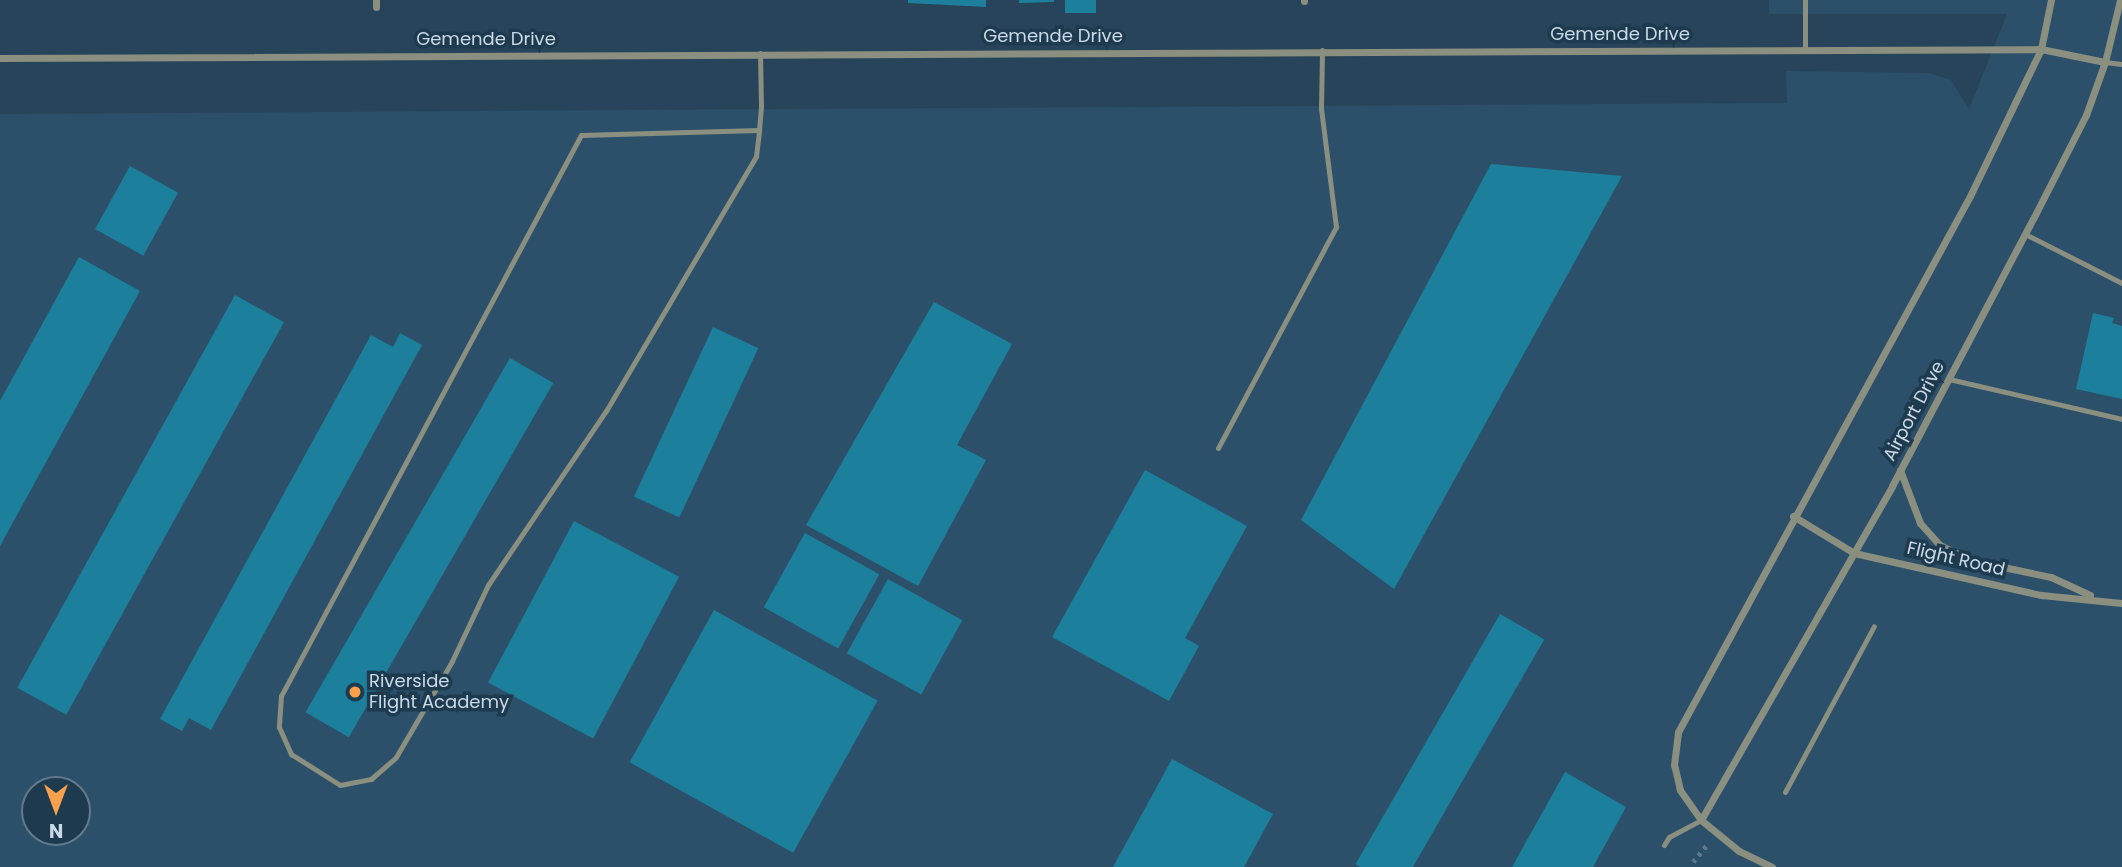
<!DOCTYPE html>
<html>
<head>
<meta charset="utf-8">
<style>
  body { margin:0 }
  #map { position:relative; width:2122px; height:867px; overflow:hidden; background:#28445a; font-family:Poppins,sans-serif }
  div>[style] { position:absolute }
  .built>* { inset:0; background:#2c506a }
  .building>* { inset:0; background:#1c809c; transform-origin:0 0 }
  .path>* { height:4.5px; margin-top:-2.25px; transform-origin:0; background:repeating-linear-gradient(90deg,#5f778a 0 3.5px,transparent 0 8.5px) }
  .lane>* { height:5px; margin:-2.5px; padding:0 2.5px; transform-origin:2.5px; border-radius:2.5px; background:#8a8f80 }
  .street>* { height:7px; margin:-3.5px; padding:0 3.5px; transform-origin:3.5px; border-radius:3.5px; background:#8a8f80 }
  .dots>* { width:19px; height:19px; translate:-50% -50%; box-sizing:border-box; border:4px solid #1d3a4f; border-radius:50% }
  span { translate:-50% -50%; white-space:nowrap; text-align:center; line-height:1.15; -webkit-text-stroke:7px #1d3a4f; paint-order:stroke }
  .street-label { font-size:18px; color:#c9d9e7 }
  .poi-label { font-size:18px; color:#c9d9e7 }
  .left { translate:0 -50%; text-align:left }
  .north { position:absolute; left:21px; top:776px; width:70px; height:70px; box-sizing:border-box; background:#1d3a4f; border:2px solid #627a8c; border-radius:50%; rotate:180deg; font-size:19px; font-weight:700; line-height:28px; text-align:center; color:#c9d9e7 }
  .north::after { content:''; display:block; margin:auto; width:24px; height:32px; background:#f8a04b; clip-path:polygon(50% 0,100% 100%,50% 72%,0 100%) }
</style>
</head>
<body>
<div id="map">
  <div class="built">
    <div style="clip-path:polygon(evenodd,1769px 0,2122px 0,2122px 867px,0 867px,0 114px,1787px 103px,1786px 71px,1929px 73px,1951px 80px,1969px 109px,2007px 14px,1769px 14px,1769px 0,35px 790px,77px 790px,77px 832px,35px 832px,35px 790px)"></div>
  </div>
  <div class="building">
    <div style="clip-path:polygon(908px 0,986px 0,986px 7px,908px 3px)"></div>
    <div style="clip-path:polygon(1019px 0,1054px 0,1054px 2px,1019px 3px)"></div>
    <div style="left:1065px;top:0;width:31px;height:13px"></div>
    <div style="clip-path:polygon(1491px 164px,1622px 176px,1394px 589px,1301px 520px)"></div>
    <div style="left:130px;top:166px;width:55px;height:72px;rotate:29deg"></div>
    <div style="clip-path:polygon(79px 257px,140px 291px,0 546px,0 401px)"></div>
    <div style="left:235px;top:295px;width:56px;height:449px;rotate:29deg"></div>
    <div style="clip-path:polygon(934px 302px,1012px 344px,957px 445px,986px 460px,918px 586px,806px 525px)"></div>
    <div style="clip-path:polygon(2093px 313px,2114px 318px,2112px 323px,2122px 326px,2122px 399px,2076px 389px)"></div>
    <div style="left:713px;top:327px;width:50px;height:187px;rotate:25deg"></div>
    <div style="clip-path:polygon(400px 333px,422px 345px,211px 730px,189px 718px,182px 731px,160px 719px,371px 335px,393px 347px)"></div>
    <div style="left:510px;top:358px;width:50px;height:409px;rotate:30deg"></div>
    <div style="clip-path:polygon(1145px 470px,1247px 526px,1185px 638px,1199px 646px,1169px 701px,1052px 637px)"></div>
    <div style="left:574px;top:521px;width:119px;height:183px;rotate:28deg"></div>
    <div style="left:805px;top:533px;width:85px;height:85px;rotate:29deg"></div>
    <div style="left:888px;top:579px;width:85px;height:85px;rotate:29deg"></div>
    <div style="left:714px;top:610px;width:187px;height:174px;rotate:29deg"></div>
    <div style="left:1500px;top:614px;width:51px;height:289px;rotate:30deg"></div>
    <div style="clip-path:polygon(1172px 759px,1273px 814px,1244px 867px,1113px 867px)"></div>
    <div style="clip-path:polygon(1565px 772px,1626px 807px,1593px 867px,1512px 867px)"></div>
  </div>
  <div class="path">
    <div style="left:1693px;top:862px;width:21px;rotate:-51deg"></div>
  </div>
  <div class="lane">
    <div style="left:1805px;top:0;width:49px;rotate:90deg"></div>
    <div style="left:2105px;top:62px;width:17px;rotate:7deg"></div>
    <div style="left:759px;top:130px;width:178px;rotate:178.4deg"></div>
    <div style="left:581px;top:135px;width:636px;rotate:118.14deg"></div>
    <div style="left:281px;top:696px;width:31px;rotate:94deg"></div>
    <div style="left:279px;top:727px;width:30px;rotate:66deg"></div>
    <div style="left:291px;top:754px;width:58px;rotate:32.3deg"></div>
    <div style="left:340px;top:785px;width:32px;rotate:-11deg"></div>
    <div style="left:371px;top:779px;width:33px;rotate:-41deg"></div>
    <div style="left:396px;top:757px;width:111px;rotate:-59.7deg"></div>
    <div style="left:452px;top:661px;width:84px;rotate:-64.7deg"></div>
    <div style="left:488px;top:585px;width:210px;rotate:-55.9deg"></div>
    <div style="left:606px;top:411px;width:296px;rotate:-59.5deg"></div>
    <div style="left:756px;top:156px;width:26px;rotate:-83deg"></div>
    <div style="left:759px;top:130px;width:24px;rotate:-85deg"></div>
    <div style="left:761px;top:106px;width:53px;rotate:-91.1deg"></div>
    <div style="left:2025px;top:234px;width:109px;rotate:26.8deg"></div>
    <div style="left:1949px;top:379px;width:178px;rotate:13deg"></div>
    <div style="left:1218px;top:448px;width:251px;rotate:-61.9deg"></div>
    <div style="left:1336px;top:227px;width:119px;rotate:-97.2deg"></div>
    <div style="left:1321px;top:109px;width:59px;rotate:-89deg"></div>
    <div style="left:1785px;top:792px;width:188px;rotate:-61.8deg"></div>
    <div style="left:1664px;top:845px;width:9px;rotate:-58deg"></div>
    <div style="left:1669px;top:837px;width:36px;rotate:-28deg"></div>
  </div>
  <div class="street">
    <div style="left:376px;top:0;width:7px;rotate:90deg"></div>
    <div style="left:1304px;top:0;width:1px;rotate:90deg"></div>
    <div style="left:0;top:58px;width:2041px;rotate:-0.25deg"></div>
    <div style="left:2041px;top:49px;width:65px;rotate:11.5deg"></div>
    <div style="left:1900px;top:470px;width:57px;rotate:69.3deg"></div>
    <div style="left:1920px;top:523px;width:30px;rotate:48deg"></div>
    <div style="left:1940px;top:545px;width:34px;rotate:27deg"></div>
    <div style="left:1970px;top:560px;width:83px;rotate:11.9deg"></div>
    <div style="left:2051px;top:577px;width:43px;rotate:24.8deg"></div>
    <div style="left:1793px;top:516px;width:71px;rotate:31.2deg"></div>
    <div style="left:1854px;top:553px;width:192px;rotate:12.7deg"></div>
    <div style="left:2041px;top:595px;width:81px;rotate:5.6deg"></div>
    <div style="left:1701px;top:820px;width:385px;rotate:-60.2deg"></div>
    <div style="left:1892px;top:486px;width:302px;rotate:-62.2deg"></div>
    <div style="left:2033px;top:219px;width:117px;rotate:-63deg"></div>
    <div style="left:2086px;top:115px;width:56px;rotate:-70.3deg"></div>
    <div style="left:2105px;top:62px;width:64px;rotate:-76.4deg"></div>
    <div style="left:1772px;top:867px;width:37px;rotate:-154deg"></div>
    <div style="left:1739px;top:851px;width:49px;rotate:-140.8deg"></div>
    <div style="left:1701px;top:820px;width:37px;rotate:-125deg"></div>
    <div style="left:1680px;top:790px;width:26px;rotate:-103deg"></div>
    <div style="left:1674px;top:765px;width:33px;rotate:-83deg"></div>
    <div style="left:1678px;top:732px;width:610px;rotate:-61.42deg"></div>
    <div style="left:1970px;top:196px;width:163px;rotate:-64.2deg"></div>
    <div style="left:2041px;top:49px;width:50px;rotate:-78.5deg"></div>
  </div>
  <div class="dots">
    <div style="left:355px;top:692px;background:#f8a04b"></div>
  </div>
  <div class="street-label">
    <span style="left:1620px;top:34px">Gemende Drive</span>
    <span style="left:1053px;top:36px">Gemende Drive</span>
    <span style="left:486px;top:39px">Gemende Drive</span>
    <span style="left:1914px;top:411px;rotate:-62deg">Airport Drive</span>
    <span style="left:1956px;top:559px;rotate:13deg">Flight Road</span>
  </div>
  <div class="poi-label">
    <span class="left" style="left:369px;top:692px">Riverside<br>Flight Academy</span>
  </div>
  <div class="north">N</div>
</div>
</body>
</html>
